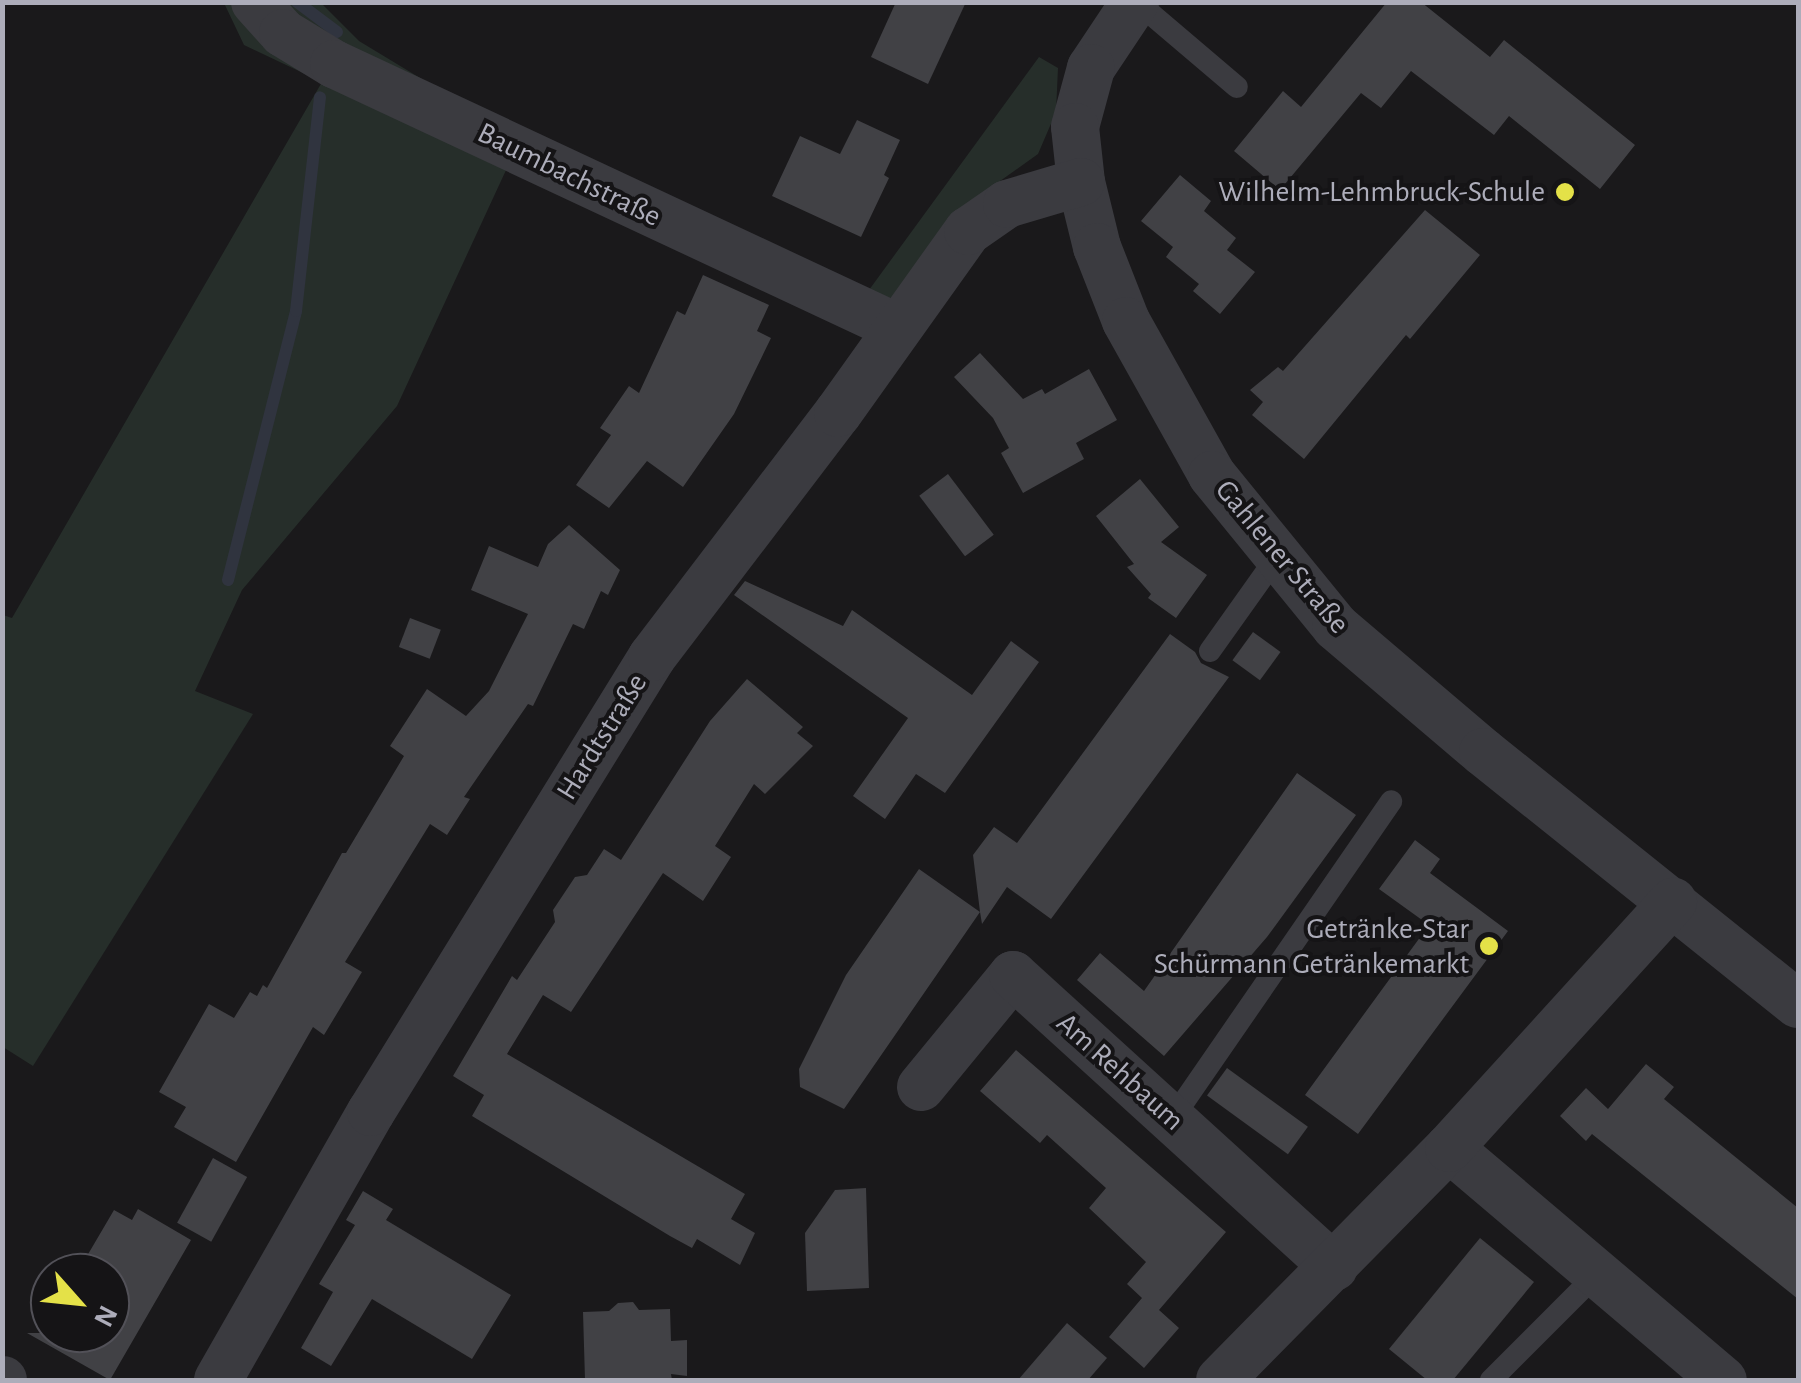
<!DOCTYPE html>
<html>
<head>
<meta charset="utf-8">
<style>
  body { margin:0 }
  #map { position:relative; width:1801px; height:1383px; overflow:hidden; background:#1a191b; font-family:"Alegreya Sans",sans-serif }
  div>[style] { position:absolute }
  .green>* { inset:0; background:#262e2a }
  .stream>* { height:12px; margin:-6px; padding:0 6px; transform-origin:6px; border-radius:6px; background:#30343f }
  .building>* { inset:0; background:#414145; transform-origin:0 0 }
  .lane>* { height:22px; margin:-11px; padding:0 11px; transform-origin:11px; border-radius:11px; background:#3b3b40 }
  .street>* { height:48px; margin:-24px; padding:0 24px; transform-origin:24px; border-radius:24px; background:#3b3b40 }
  .dots>* { width:28px; height:28px; translate:-50% -50%; box-sizing:border-box; border:5px solid #151416; border-radius:50% }
  span { translate:-50% -50%; white-space:nowrap; text-align:center; line-height:1.15; -webkit-text-stroke:8px #151416; paint-order:stroke }
  .street-label { font-size:30px; color:#adadba }
  .poi-label { font-size:30px; color:#adadba }
  .right { translate:-100% -50%; text-align:right }
  .frame { position:absolute; inset:0; border:5px solid #adadba; pointer-events:none }
  .north { position:absolute; left:30px; top:1253px; width:100px; height:100px; box-sizing:border-box; background:#151416; border:2px solid #525158; border-radius:50%; rotate:117deg; font-size:28px; font-weight:700; line-height:40px; text-align:center; color:#adadba }
  .north::after { content:''; display:block; margin:auto; width:35px; height:45px; background:#e4e148; clip-path:polygon(50% 0,100% 100%,50% 72%,0 100%) }
</style>
</head>
<body>
<div id="map">
  <div class="green">
    <div style="clip-path:polygon(224px 3px,241px 3px,507px 168px,397px 406px,242px 590px,195px 691px,253px 714px,33px 1066px,3px 1047px,3px 615px,12px 618px,322px 82px,244px 45px)"></div>
    <div style="clip-path:polygon(270px 3px,321px 3px,359px 41px,435px 87px,869px 290px,1039px 57px,1058px 68px,1056px 112px,1038px 154px,972px 201px,887px 305px,347px 58px)"></div>
  </div>
  <div class="stream">
    <div style="left:297px;top:2px;width:50px;rotate:36.9deg"></div>
    <div style="left:228px;top:580px;width:277px;rotate:-75.8deg"></div>
    <div style="left:296px;top:311px;width:215px;rotate:-83.6deg"></div>
  </div>
  <div class="building">
    <div style="clip-path:polygon(896px 2px,966px 2px,928px 84px,871px 57px)"></div>
    <div style="clip-path:polygon(1387px 2px,1421px 2px,1490px 57px,1504px 40px,1635px 145px,1600px 189px,1509px 116px,1494px 135px,1411px 71px,1381px 108px,1361px 93px,1280px 190px,1234px 151px,1283px 91px,1301px 107px)"></div>
    <div style="clip-path:polygon(857px 120px,900px 140px,884px 175px,889px 178px,861px 237px,772px 196px,800px 136px,840px 154px)"></div>
    <div style="clip-path:polygon(1180px 175px,1211px 201px,1204px 211px,1236px 238px,1227px 250px,1255px 272px,1220px 314px,1193px 291px,1199px 284px,1166px 257px,1173px 247px,1141px 221px)"></div>
    <div style="clip-path:polygon(1425px 210px,1480px 255px,1410px 339px,1406px 335px,1304px 459px,1252px 415px,1263px 402px,1250px 390px,1278px 367px,1283px 371px)"></div>
    <div style="clip-path:polygon(703px 275px,769px 305px,757px 331px,771px 338px,734px 414px,683px 487px,647px 461px,609px 508px,576px 485px,611px 435px,600px 428px,629px 386px,639px 393px,677px 311px,685px 315px)"></div>
    <div style="clip-path:polygon(980px 353px,1023px 399px,1042px 389px,1045px 394px,1089px 369px,1117px 420px,1076px 443px,1084px 459px,1023px 493px,1001px 453px,1009px 448px,993px 418px,954px 377px)"></div>
    <div style="left:948px;top:474px;width:76px;height:36px;rotate:53deg"></div>
    <div style="clip-path:polygon(1140px 479px,1179px 527px,1161px 542px,1207px 575px,1176px 618px,1148px 598px,1151px 594px,1127px 567px,1134px 564px,1096px 516px)"></div>
    <div style="clip-path:polygon(569px 525px,620px 570px,608px 595px,601px 591px,584px 629px,573px 624px,533px 706px,528px 704px,464px 797px,470px 799px,447px 835px,430px 824px,345px 962px,362px 972px,324px 1035px,313px 1027px,236px 1162px,174px 1127px,186px 1107px,159px 1092px,209px 1004px,234px 1018px,250px 992px,257px 996px,263px 985px,267px 988px,342px 853px,346px 853px,404px 756px,390px 746px,427px 689px,466px 716px,489px 691px,528px 614px,471px 590px,489px 546px,538px 567px,548px 544px)"></div>
    <div style="clip-path:polygon(745px 581px,843px 626px,852px 610px,972px 695px,1011px 641px,1039px 662px,945px 793px,916px 774px,885px 819px,853px 796px,908px 718px,734px 595px)"></div>
    <div style="left:410px;top:618px;width:33px;height:31px;rotate:21deg"></div>
    <div style="left:1253px;top:632px;width:34px;height:35px;rotate:36deg"></div>
    <div style="clip-path:polygon(1170px 634px,1195px 652px,1201px 663px,1229px 677px,1051px 919px,1007px 887px,982px 924px,980px 912px,844px 1109px,800px 1087px,799px 1069px,846px 975px,919px 869px,980px 912px,973px 855px,994px 827px,1017px 843px)"></div>
    <div style="clip-path:polygon(747px 679px,803px 727px,797px 733px,813px 746px,765px 794px,754px 784px,715px 846px,731px 857px,703px 901px,663px 873px,571px 1012px,543px 995px,507px 1054px,745px 1194px,731px 1219px,755px 1233px,740px 1265px,697px 1239px,692px 1248px,670px 1236px,472px 1116px,484px 1095px,453px 1076px,512px 976px,517px 980px,555px 922px,553px 910px,575px 877px,587px 875px,604px 849px,621px 860px,710px 721px)"></div>
    <div style="clip-path:polygon(1297px 773px,1356px 815px,1267px 937px,1164px 1056px,1077px 980px,1100px 953px,1144px 991px)"></div>
    <div style="clip-path:polygon(1415px 840px,1440px 859px,1430px 873px,1508px 931px,1358px 1134px,1305px 1095px,1429px 925px,1379px 889px)"></div>
    <div style="clip-path:polygon(1016px 1050px,1226px 1232px,1159px 1310px,1179px 1328px,1144px 1368px,1109px 1337px,1142px 1298px,1127px 1284px,1146px 1262px,1089px 1208px,1106px 1188px,1047px 1135px,1040px 1143px,980px 1091px)"></div>
    <div style="clip-path:polygon(1646px 1064px,1674px 1087px,1664px 1099px,1798px 1208px,1798px 1299px,1592px 1134px,1586px 1141px,1560px 1116px,1586px 1088px,1608px 1109px)"></div>
    <div style="left:1227px;top:1068px;width:100px;height:34px;rotate:36deg"></div>
    <div style="left:213px;top:1158px;width:39px;height:74px;rotate:29deg"></div>
    <div style="clip-path:polygon(866px 1188px,869px 1288px,807px 1291px,805px 1233px,835px 1190px)"></div>
    <div style="clip-path:polygon(363px 1191px,393px 1209px,386px 1220px,511px 1295px,472px 1359px,372px 1299px,331px 1366px,301px 1348px,333px 1292px,319px 1284px,355px 1225px,346px 1220px)"></div>
    <div style="clip-path:polygon(138px 1209px,191px 1240px,110px 1380px,27px 1333px,110px 1333px,110px 1273px,77px 1273px,114px 1210px,132px 1220px)"></div>
    <div style="clip-path:polygon(1480px 1238px,1534px 1282px,1453px 1380px,1427px 1380px,1389px 1349px)"></div>
    <div style="clip-path:polygon(633px 1302px,639px 1310px,670px 1309px,671px 1341px,687px 1340px,687px 1376px,671px 1374px,672px 1380px,585px 1380px,583px 1312px,609px 1311px,618px 1303px)"></div>
    <div style="clip-path:polygon(1067px 1323px,1107px 1358px,1088px 1380px,1018px 1380px)"></div>
  </div>
  <div class="lane">
    <div style="left:1137px;top:2px;width:131px;rotate:40.4deg"></div>
    <div style="left:1210px;top:651px;width:114px;rotate:-54.6deg"></div>
    <div style="left:1172px;top:1119px;width:386px;rotate:-55.4deg"></div>
    <div style="left:1491px;top:1380px;width:147px;rotate:-45deg"></div>
  </div>
  <div class="street">
    <div style="left:255px;top:2px;width:42px;rotate:47.9deg"></div>
    <div style="left:283px;top:33px;width:60px;rotate:31.3deg"></div>
    <div style="left:334px;top:64px;width:620px;rotate:25.08deg"></div>
    <div style="left:1135px;top:2px;width:79px;rotate:123.7deg"></div>
    <div style="left:1091px;top:68px;width:61px;rotate:105.2deg"></div>
    <div style="left:1075px;top:127px;width:55px;rotate:83.8deg"></div>
    <div style="left:1081px;top:182px;width:67px;rotate:76.2deg"></div>
    <div style="left:1097px;top:247px;width:79px;rotate:68.6deg"></div>
    <div style="left:1126px;top:321px;width:176px;rotate:60.8deg"></div>
    <div style="left:1212px;top:475px;width:196px;rotate:50.8deg"></div>
    <div style="left:1336px;top:627px;width:193px;rotate:40.4deg"></div>
    <div style="left:1483px;top:752px;width:403px;rotate:38.7deg"></div>
    <div style="left:921px;top:1087px;width:145px;rotate:-50.6deg"></div>
    <div style="left:1013px;top:975px;width:434px;rotate:42.3deg"></div>
    <div style="left:1449px;top:1148px;width:359px;rotate:40.3deg"></div>
    <div style="left:2px;top:1380px;width:1px"></div>
    <div style="left:218px;top:1380px;width:309px;rotate:-60.3deg"></div>
    <div style="left:371px;top:1112px;width:535px;rotate:-58.3deg"></div>
    <div style="left:652px;top:657px;width:307px;rotate:-52.7deg"></div>
    <div style="left:838px;top:413px;width:224px;rotate:-54.5deg"></div>
    <div style="left:968px;top:231px;width:47px;rotate:-34.7deg"></div>
    <div style="left:1007px;top:204px;width:77px;rotate:-16.6deg"></div>
    <div style="left:1220px;top:1380px;width:326px;rotate:-45.4deg"></div>
    <div style="left:1449px;top:1148px;width:333px;rotate:-47.7deg"></div>
  </div>
  <div class="dots">
    <div style="left:1565px;top:192px;background:#e4e148"></div>
    <div style="left:1489px;top:946px;background:#e4e148"></div>
  </div>
  <div class="street-label">
    <span style="left:569px;top:175px;rotate:26deg">Baumbachstraße</span>
    <span style="left:1282px;top:557px;rotate:50deg">Gahlener Straße</span>
    <span style="left:602px;top:737px;rotate:-58deg">Hardtstraße</span>
    <span style="left:1120px;top:1072px;rotate:42deg">Am Rehbaum</span>
  </div>
  <div class="poi-label">
    <span class="right" style="left:1545px;top:192px">Wilhelm-Lehmbruck-Schule</span>
    <span class="right" style="left:1469px;top:946px">Getränke-Star<br>Schürmann Getränkemarkt</span>
  </div>
  <div class="frame"></div>
  <div class="north">N</div>
</div>
</body>
</html>
